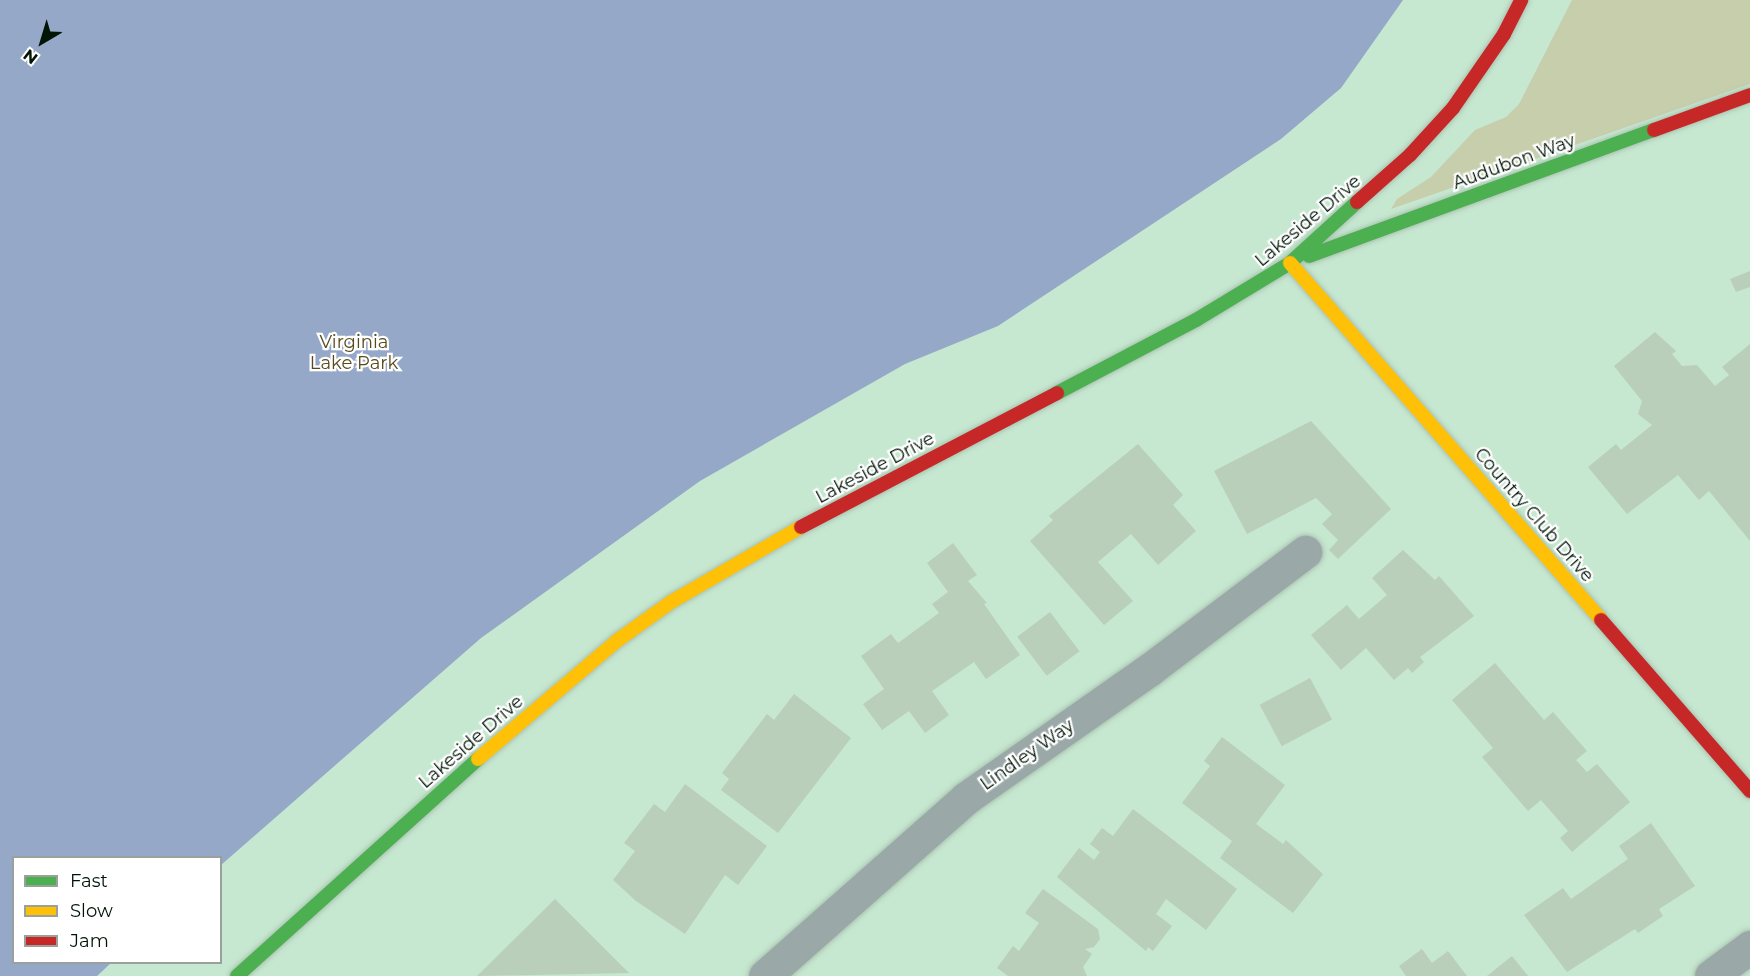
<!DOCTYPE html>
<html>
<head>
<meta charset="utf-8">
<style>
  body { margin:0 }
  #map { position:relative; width:1750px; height:976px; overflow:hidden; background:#c6e7d0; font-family:Montserrat,sans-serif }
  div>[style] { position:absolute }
  .green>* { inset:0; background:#c6ceac }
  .water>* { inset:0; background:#95a8c8 }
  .building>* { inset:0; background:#b9cfba; transform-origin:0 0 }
  .roads { filter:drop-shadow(0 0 2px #a9c3b1) drop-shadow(0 0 2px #a9c3b1) }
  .street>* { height:33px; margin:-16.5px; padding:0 16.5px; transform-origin:16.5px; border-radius:16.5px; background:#9aa8a7 }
  .fast>* { height:14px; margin:-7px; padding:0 7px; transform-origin:7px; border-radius:7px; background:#4caf50 }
  .slow>* { height:14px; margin:-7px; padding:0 7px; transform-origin:7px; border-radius:7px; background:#ffc107 }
  .jam>* { height:14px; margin:-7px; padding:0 7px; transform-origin:7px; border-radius:7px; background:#c62828 }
  span { translate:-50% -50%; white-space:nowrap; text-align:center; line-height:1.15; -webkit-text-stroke:4.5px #fff; paint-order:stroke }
  .street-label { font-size:18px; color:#011507 }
  .park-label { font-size:18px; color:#584b1a }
  .legend { position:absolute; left:12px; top:856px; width:210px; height:108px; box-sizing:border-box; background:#fff; border:2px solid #99a19c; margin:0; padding:8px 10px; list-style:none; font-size:18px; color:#011507 }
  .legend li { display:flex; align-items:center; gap:12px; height:30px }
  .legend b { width:30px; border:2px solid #99a19c }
  .north { position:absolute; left:12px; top:12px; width:60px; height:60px; -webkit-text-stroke:4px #fff; paint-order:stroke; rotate:218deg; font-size:16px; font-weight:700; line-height:24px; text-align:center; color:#011507 }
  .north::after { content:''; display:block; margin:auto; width:21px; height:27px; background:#011507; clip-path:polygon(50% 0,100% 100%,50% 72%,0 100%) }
</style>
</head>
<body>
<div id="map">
  <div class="green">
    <div style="clip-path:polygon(1572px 0,1750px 0,1750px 84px,1391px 209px,1397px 199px,1431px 177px,1475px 130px,1506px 117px,1519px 104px)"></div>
  </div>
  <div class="water">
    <div style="clip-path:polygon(0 0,1403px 0,1341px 88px,1281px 139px,998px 326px,905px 364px,700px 481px,481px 638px,221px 865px,220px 858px,14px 858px,14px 962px,111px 963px,97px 976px,0 976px)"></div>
  </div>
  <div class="building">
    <div style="clip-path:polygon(1750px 271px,1750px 287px,1736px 292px,1730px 279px)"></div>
    <div style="clip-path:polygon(1655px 332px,1676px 351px,1672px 354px,1682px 366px,1697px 365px,1715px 386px,1729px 375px,1722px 367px,1750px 344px,1750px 541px,1709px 491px,1699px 500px,1678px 475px,1627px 514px,1588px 467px,1616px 444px,1621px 450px,1652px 425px,1638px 414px,1642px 401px,1614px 366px)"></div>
    <div style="clip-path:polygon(1311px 421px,1391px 509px,1338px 559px,1329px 550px,1338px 540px,1322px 524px,1332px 514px,1316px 498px,1247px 534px,1214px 471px)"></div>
    <div style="clip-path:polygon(1138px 444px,1183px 495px,1173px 505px,1196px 531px,1158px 565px,1131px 534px,1098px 562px,1133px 601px,1104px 625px,1030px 541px,1053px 520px,1049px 516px)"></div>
    <div style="clip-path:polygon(953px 543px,977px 575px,968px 581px,987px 603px,984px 604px,1020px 655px,986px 679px,974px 662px,932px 691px,949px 715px,925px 733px,909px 711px,882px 730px,863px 704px,884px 689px,861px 656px,891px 634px,898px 643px,939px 613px,932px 604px,948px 592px,927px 563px)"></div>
    <div style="clip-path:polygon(1403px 550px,1435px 580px,1439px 576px,1474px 616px,1420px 657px,1424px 662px,1412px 673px,1408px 668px,1394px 680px,1366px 648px,1341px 670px,1311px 635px,1347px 605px,1359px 619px,1387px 595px,1372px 578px)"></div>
    <div style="left:1050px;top:612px;width:49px;height:41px;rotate:53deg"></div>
    <div style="clip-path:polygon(1495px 663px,1544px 720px,1553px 712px,1587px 751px,1576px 760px,1587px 772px,1597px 764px,1630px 802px,1572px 852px,1560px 838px,1568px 831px,1541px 800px,1528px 811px,1482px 757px,1493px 748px,1452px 700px)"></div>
    <div style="left:1310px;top:678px;width:47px;height:57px;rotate:62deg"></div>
    <div style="clip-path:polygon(794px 694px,851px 738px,778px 833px,721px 790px,729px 779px,722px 773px,767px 714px,774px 720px)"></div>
    <div style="clip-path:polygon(1222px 737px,1285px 785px,1256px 824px,1283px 844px,1286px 840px,1323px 874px,1293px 913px,1220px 858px,1232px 841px,1182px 803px,1210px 766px,1204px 761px)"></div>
    <div style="clip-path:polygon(685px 784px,767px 846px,738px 885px,725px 875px,685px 934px,636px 901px,613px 880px,635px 851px,624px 843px,654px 804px,665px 812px)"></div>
    <div style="clip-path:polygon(1133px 809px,1237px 889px,1206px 930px,1166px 899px,1156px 914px,1172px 926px,1153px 951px,1148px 947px,1146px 951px,1057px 877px,1079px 848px,1094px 860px,1100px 852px,1090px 844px,1102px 828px,1113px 836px)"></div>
    <div style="clip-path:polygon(1651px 823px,1695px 886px,1659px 909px,1663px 916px,1638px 933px,1635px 929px,1567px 972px,1524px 915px,1563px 888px,1571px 899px,1628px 859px,1619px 846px)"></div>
    <div style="clip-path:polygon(1043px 889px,1098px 929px,1100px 939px,1094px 947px,1085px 949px,1092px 954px,1083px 967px,1087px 976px,1008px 976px,997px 968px,1013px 946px,1019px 951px,1039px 923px,1025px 913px)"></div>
    <div style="clip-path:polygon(555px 899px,629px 973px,477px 976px)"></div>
    <div style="clip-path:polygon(1422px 949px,1432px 963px,1448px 951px,1467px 976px,1406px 976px,1399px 966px)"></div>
    <div style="clip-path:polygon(1512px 956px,1528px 976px,1487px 976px)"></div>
  </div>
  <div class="roads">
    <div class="street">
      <div style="left:765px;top:976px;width:268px;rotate:-41.5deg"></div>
      <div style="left:966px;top:798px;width:223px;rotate:-35deg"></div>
      <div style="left:1149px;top:670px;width:196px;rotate:-37.1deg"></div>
      <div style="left:1711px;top:976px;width:49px;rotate:-36.6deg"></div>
    </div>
    <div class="fast">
      <div style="left:1309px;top:256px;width:367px;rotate:-20.1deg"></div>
      <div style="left:1057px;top:393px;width:157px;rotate:-27.7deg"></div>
      <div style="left:1196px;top:320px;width:110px;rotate:-31.2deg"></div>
      <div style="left:1290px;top:263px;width:91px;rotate:-42.3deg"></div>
      <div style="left:237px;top:976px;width:324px;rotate:-42deg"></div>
    </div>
    <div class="slow">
      <div style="left:1290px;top:263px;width:473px;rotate:48.9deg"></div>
      <div style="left:478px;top:759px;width:184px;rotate:-40.4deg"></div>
      <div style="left:618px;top:640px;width:65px;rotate:-35.6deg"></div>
      <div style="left:671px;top:602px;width:150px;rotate:-30deg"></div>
    </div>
    <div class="jam">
      <div style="left:1654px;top:130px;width:102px;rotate:-20deg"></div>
      <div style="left:1357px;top:202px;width:71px;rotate:-41.6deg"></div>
      <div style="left:1410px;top:155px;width:64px;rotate:-47.5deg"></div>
      <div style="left:1453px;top:108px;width:90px;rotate:-55.4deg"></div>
      <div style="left:1504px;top:34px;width:38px;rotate:-63deg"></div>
      <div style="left:801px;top:527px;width:289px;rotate:-27.6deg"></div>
      <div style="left:1601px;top:620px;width:227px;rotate:48.9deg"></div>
    </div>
  </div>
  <div class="street-label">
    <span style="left:1514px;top:162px;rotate:-20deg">Audubon Way</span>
    <span style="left:1308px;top:221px;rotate:-40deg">Lakeside Drive</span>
    <span style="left:875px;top:468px;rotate:-28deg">Lakeside Drive</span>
    <span style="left:1534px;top:515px;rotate:49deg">Country Club Drive</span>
    <span style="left:471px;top:742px;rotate:-41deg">Lakeside Drive</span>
    <span style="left:1027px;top:755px;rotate:-35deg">Lindley Way</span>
  </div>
  <div class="park-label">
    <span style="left:354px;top:353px">Virginia<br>Lake Park</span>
  </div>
  <ul class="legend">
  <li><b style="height:8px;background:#4caf50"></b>Fast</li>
  <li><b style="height:8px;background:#ffc107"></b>Slow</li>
  <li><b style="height:8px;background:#c62828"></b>Jam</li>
  </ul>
  <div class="north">N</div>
</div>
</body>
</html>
